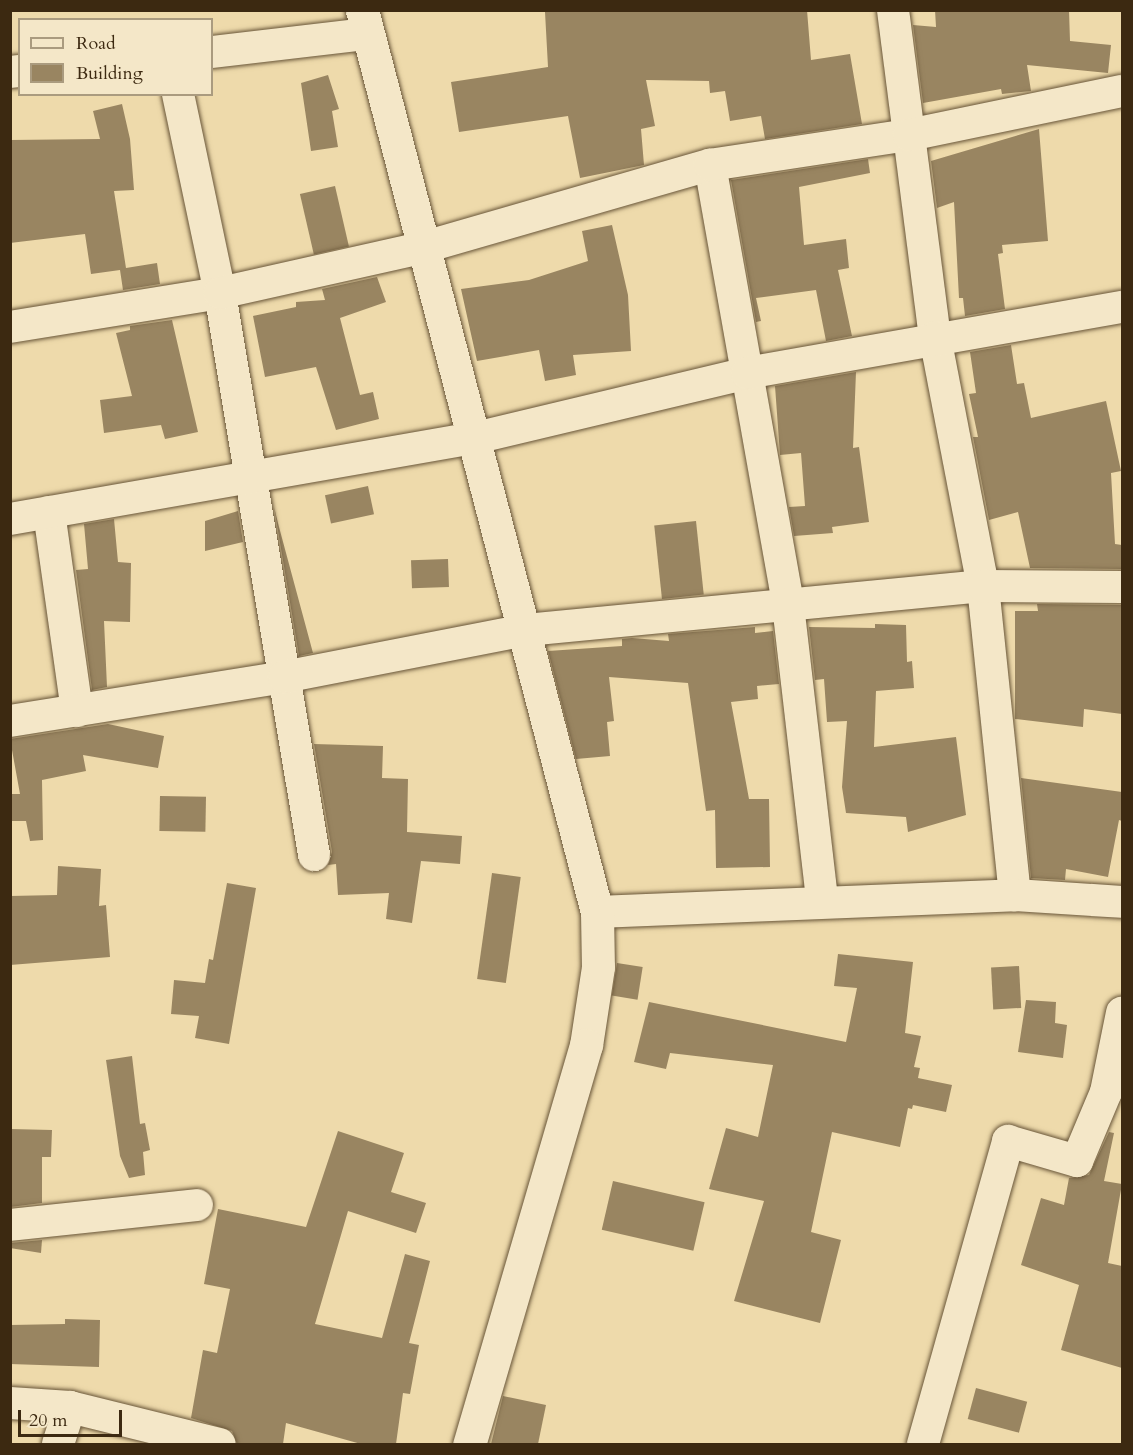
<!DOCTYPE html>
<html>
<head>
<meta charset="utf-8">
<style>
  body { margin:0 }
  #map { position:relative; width:1133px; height:1455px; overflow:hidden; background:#eedaab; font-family:Cardo,serif }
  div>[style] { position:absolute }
  .building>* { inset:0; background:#998561; transform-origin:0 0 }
  .roads { filter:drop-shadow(0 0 2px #685538) drop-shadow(0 0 2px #685538) }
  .street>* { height:32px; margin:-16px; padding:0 16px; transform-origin:16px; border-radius:16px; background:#f4e7c8 }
  .secondary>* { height:33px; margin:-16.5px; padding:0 16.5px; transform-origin:16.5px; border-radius:16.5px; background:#f4e7c8 }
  span { translate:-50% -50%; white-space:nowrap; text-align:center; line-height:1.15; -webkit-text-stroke:5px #f4e7c8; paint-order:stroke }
  .frame { position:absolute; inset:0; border:12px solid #3c2911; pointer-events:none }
  .legend { position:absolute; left:18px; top:18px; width:195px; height:78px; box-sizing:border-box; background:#f4e7c8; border:2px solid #aa9b7f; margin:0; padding:8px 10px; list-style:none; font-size:18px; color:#3c2911 }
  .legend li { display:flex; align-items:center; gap:12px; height:30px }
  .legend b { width:30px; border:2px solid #aa9b7f }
  .scale { position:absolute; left:18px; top:1410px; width:104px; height:27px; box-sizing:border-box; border:3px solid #3c2911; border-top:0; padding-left:8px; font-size:18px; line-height:21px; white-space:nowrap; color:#3c2911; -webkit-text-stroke:4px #f4e7c8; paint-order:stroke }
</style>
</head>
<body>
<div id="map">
  <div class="building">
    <div style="clip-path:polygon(580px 10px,807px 10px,811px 60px,850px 54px,862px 124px,765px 139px,761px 116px,730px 121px,725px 91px,710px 93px,709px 81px,646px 80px,655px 126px,641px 129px,644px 165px,580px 178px,568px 116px,459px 132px,451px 82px,548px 67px,545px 12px)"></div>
    <div style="clip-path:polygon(935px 10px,1069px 10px,1070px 41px,1111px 45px,1108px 73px,1027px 65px,1031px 91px,1002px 94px,1001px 89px,923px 103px,913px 25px,936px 27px)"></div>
    <div style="clip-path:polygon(328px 75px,339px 109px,332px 111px,338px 147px,311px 151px,301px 83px)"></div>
    <div style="clip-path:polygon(122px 104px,130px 139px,134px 190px,114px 191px,126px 268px,157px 263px,160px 284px,123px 290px,120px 270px,91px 274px,85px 234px,10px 243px,10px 140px,100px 139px,93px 111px)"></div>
    <div style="clip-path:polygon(1039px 129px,1048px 241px,1002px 245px,1003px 253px,998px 254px,1005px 309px,965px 316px,963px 298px,959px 298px,954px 202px,937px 208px,931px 161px)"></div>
    <div style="clip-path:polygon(868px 159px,870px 173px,799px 187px,804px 245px,846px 239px,849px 268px,838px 270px,852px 336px,826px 341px,816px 290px,756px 298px,761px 321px,756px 322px,731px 180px)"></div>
    <div style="left:335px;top:186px;width:62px;height:36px;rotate:77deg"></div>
    <div style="clip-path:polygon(612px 225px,628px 295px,631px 351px,573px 355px,576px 375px,545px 381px,539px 350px,477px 361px,461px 289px,529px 280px,588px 261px,582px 231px)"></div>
    <div style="clip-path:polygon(377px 277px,386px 302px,340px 318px,360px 395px,373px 392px,379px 419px,336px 430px,316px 367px,265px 377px,253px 316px,296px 307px,296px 302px,325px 300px,322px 289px)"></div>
    <div style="clip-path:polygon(172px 320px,198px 432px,165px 439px,161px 425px,104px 433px,100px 400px,132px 396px,116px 333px,130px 330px,130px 326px)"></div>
    <div style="clip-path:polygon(1011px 345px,1017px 384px,1024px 383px,1031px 418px,1106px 401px,1121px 471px,1111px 473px,1115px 544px,1122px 545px,1122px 569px,1030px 568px,1018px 512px,989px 520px,973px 437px,978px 437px,969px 394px,976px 393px,970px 352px)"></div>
    <div style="clip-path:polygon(856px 372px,853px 448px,859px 447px,869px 522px,832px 527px,833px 533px,794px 536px,789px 507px,805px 506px,801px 453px,780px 455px,775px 386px)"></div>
    <div style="left:368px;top:486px;width:29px;height:44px;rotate:78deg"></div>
    <div style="clip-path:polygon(274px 507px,279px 527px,313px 653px,299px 656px)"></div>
    <div style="clip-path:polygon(238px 511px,243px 542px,205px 551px,205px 521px)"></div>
    <div style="clip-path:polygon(114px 519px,118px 562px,131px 563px,130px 622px,104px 621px,107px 687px,92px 690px,76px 570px,88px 569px,84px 524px)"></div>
    <div style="left:696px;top:521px;width:74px;height:42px;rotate:84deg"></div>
    <div style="left:448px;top:559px;width:28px;height:37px;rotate:88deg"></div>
    <div style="clip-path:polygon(1037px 604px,1122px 605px,1122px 714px,1084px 709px,1083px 727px,1015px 719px,1015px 611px,1038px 611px)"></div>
    <div style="clip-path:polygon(875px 624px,906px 625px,907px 662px,912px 661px,914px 688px,876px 691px,874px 747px,956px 737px,966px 815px,908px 832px,906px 817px,846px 813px,842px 787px,847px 721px,827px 722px,824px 679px,815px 680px,809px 627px,875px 628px)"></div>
    <div style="clip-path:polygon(755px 627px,755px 633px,773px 631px,779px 684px,757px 686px,758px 699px,731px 702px,749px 799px,769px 799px,770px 867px,716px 868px,715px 810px,706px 811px,688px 683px,609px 677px,614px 721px,607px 722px,610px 756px,576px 759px,548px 651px,622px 646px,622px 639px,632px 638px,669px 641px,668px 634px)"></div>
    <div style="clip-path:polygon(108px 724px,164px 736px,158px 768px,83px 755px,86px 771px,42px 780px,43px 840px,30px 841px,26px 821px,10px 821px,10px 794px,20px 794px,10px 739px)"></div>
    <div style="clip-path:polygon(314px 744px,383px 746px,382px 778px,408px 779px,407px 832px,462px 836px,460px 864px,421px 861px,412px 923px,386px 919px,389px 893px,338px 895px,336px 864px,328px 865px,332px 852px)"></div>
    <div style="clip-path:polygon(1021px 778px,1122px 792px,1122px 821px,1119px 820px,1108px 877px,1066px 869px,1065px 880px,1031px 878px)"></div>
    <div style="left:160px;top:796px;width:46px;height:35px;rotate:1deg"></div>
    <div style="clip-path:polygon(58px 866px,101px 869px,99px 906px,106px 905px,110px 957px,10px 965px,10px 896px,57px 895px)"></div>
    <div style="left:492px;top:873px;width:29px;height:107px;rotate:8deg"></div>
    <div style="clip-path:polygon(227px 883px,256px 888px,229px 1044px,195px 1038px,199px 1016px,171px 1014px,174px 980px,205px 983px,209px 959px,213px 960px)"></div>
    <div style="clip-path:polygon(838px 954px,913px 962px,905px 1033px,921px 1036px,914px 1067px,920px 1068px,918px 1078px,952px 1085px,946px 1112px,913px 1105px,912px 1109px,908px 1108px,900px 1147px,832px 1132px,811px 1232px,841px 1240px,820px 1323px,734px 1301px,764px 1201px,709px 1189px,726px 1128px,758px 1137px,773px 1065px,670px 1053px,666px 1069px,634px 1062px,649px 1002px,846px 1042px,857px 988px,834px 986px)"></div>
    <div style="left:617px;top:963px;width:26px;height:33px;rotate:9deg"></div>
    <div style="left:1019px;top:966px;width:42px;height:28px;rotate:87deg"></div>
    <div style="clip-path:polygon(1026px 1000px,1056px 1002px,1055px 1023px,1067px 1025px,1063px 1058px,1018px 1052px)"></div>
    <div style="clip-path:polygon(132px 1056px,140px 1124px,145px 1123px,150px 1150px,143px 1152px,145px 1175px,129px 1178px,120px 1156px,106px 1060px)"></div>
    <div style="clip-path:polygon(10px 1129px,52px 1130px,51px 1157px,42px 1157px,42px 1203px,10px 1207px)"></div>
    <div style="clip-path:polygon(338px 1131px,404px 1153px,391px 1192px,426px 1203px,416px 1233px,348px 1211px,315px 1324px,382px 1338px,405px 1254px,430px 1261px,409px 1343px,419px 1345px,410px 1394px,403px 1393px,396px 1444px,361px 1444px,286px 1423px,283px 1444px,237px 1444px,232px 1431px,191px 1418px,203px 1350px,217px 1353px,230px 1289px,204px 1284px,218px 1209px,306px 1227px)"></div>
    <div style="clip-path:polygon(1109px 1132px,1114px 1133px,1104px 1181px,1122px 1184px,1108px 1263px,1122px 1266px,1122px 1368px,1061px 1350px,1079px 1285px,1021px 1265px,1041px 1198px,1064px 1205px,1069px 1178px,1089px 1175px)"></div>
    <div style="left:613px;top:1181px;width:94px;height:50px;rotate:13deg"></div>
    <div style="clip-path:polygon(42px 1240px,41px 1253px,10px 1248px,10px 1243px)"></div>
    <div style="clip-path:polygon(65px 1319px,100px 1320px,99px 1367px,10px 1364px,10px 1325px,65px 1324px)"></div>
    <div style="left:976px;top:1388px;width:53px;height:32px;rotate:15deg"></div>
    <div style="clip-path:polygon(503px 1396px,546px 1405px,538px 1444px,491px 1444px)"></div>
  </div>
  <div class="roads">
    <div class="street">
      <div style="left:893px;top:10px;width:330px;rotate:82.7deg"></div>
      <div style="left:935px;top:337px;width:254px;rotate:79.1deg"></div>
      <div style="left:983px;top:586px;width:311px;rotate:84.1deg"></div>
      <div style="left:212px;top:52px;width:155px;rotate:-6.7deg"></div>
      <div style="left:10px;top:72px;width:10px;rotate:-6deg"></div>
      <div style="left:178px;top:94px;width:203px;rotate:78.1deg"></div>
      <div style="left:220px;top:293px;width:570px;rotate:80.5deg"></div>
      <div style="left:710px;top:165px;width:447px;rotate:79.9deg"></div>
      <div style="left:788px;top:605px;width:298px;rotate:83.4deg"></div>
      <div style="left:10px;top:327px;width:213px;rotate:-9.2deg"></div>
      <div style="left:220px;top:293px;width:210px;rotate:-12.6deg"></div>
      <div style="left:425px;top:247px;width:297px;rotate:-16.1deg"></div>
      <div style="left:710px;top:165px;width:201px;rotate:-8.6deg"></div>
      <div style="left:909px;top:135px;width:217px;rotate:-11.7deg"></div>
      <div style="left:49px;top:512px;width:201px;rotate:82deg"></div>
      <div style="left:10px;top:519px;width:472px;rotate:-9.9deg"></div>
      <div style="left:475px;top:438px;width:280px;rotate:-13.4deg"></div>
      <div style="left:747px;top:373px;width:381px;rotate:-10deg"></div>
      <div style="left:10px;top:721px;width:278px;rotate:-9.1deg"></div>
      <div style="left:284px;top:677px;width:247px;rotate:-11deg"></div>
      <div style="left:526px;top:630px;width:459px;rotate:-5.5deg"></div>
      <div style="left:983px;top:586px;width:139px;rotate:0.4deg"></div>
      <div style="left:597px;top:912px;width:418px;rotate:-2.3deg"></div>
      <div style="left:1015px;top:895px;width:107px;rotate:3.7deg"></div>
      <div style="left:10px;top:1225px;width:188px;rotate:-6.1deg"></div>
      <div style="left:10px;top:1403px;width:60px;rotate:3.8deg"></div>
      <div style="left:70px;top:1407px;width:154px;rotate:13.9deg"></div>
      <div style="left:58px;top:1444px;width:39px;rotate:-72deg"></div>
      <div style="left:923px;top:1444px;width:315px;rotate:-74.3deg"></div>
      <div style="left:1008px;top:1141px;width:72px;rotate:16.2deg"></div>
      <div style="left:1077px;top:1161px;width:75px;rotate:-67.2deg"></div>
      <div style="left:1106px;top:1092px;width:81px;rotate:-78.6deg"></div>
    </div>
    <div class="secondary">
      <div style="left:362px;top:10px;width:932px;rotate:75.4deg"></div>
      <div style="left:597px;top:912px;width:55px;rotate:89deg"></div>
      <div style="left:598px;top:967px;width:79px;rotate:98.7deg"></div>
      <div style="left:586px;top:1045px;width:416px;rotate:106.3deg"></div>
    </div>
  </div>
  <div class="frame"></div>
  <ul class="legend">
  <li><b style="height:8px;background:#f4e7c8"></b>Road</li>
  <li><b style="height:16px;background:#998561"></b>Building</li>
  </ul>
  <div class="scale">20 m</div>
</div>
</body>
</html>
